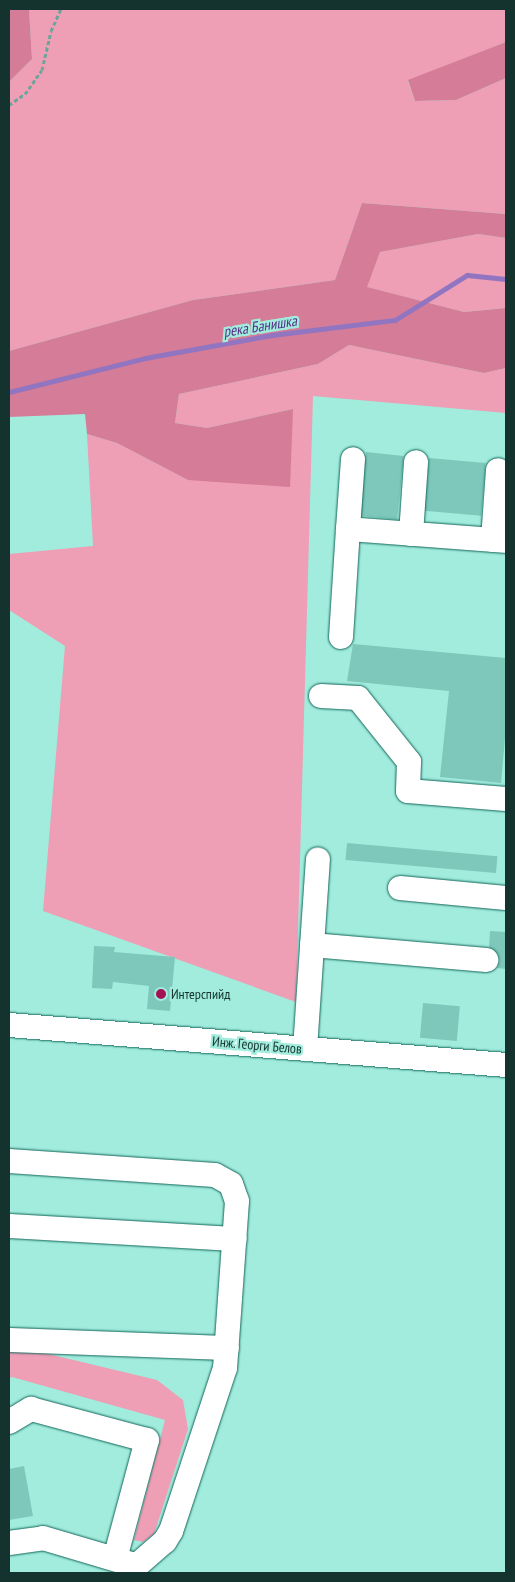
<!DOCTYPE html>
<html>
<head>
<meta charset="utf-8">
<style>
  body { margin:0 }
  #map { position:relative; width:515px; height:1582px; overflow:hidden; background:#a1ecdd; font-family:"PT Sans Narrow",sans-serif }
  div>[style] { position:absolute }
  .green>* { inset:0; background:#ee9eb5 }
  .forest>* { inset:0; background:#d57c98 }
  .stream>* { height:5px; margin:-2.5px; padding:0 2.5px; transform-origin:2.5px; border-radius:2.5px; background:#9175c0 }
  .building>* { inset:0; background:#7dc8ba; transform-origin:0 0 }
  .path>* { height:3px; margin-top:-1.5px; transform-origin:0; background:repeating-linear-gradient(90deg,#6ba59a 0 4px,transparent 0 6.5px) }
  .roads { filter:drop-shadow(0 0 1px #12665a) drop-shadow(0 0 1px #12665a) }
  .minor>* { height:24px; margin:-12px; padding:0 12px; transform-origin:12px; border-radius:12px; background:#fff }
  .dots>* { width:14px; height:14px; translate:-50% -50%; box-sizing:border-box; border:2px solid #a1ecdd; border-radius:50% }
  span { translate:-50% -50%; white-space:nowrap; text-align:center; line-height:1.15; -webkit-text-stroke:4.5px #a1ecdd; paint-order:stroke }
  .poi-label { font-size:14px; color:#14332e }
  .left { translate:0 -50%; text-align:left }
  .street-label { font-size:14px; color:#14332e }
  .water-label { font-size:15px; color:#572f89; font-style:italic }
  .frame { position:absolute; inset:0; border:10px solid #14332e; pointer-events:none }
</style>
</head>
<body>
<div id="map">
  <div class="green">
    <div style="clip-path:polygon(29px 9px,506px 9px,506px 42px,408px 81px,415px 101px,456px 100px,506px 78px,506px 214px,362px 203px,335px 280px,193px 300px,9px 351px,9px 82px,32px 59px)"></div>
    <div style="clip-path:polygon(478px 234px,506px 238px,506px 308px,464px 312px,366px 287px,380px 252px)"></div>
    <div style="clip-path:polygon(349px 345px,484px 373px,506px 368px,506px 413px,313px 396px,296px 1002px,43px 911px,65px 646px,9px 610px,9px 554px,93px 546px,87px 434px,117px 443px,188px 480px,293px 409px,207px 428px,175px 423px,179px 394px,318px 364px)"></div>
    <div style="clip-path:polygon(9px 1350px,36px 1351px,157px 1380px,183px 1400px,188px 1429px,154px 1534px,143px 1542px,134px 1540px,165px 1420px,12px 1377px,9px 1378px)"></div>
  </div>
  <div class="forest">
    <div style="clip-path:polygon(9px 9px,29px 9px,32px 59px,9px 82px)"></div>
    <div style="clip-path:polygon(506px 42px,506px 78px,456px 100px,415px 101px,408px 80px)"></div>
    <div style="clip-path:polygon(362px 203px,506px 214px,506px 238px,478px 234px,380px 252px,367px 287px,464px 312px,506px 308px,506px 368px,484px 373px,349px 345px,318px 364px,179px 394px,175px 423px,207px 428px,293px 409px,290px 487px,188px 480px,117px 443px,87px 434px,85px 414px,9px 417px,9px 351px,193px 300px,335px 280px)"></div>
  </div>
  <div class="stream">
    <div style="left:9px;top:392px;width:140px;rotate:-14deg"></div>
    <div style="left:145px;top:358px;width:129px;rotate:-10.3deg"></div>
    <div style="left:272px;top:335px;width:124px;rotate:-7deg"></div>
    <div style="left:395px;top:320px;width:85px;rotate:-32deg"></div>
    <div style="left:467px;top:275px;width:39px;rotate:6deg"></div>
  </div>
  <div class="building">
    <div style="left:366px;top:452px;width:38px;height:64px;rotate:6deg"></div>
    <div style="left:429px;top:458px;width:57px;height:53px;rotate:5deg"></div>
    <div style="clip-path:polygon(353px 644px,506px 658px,506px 727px,501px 783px,440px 777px,449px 691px,347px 681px)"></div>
    <div style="left:347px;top:843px;width:151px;height:17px;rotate:5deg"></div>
    <div style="clip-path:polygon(490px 931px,506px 932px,506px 969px,497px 968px,500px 961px,498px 954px,489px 947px)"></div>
    <div style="clip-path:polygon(94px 946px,115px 947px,114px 952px,175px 957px,170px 1011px,147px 1009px,149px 986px,113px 982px,112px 989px,92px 988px)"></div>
    <div style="left:423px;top:1003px;width:37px;height:35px;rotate:5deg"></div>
    <div style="clip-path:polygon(24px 1466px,33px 1516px,9px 1520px,9px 1469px)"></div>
  </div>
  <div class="path">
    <div style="left:9px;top:105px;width:19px;rotate:-35deg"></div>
    <div style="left:25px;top:94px;width:29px;rotate:-55deg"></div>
    <div style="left:42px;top:70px;width:40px;rotate:-77deg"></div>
    <div style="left:51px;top:31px;width:24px;rotate:-66deg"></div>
  </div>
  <div class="roads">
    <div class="minor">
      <div style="left:348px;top:529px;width:70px;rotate:-85.9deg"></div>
      <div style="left:411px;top:534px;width:72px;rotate:-86deg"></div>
      <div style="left:493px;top:540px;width:70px;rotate:-85.9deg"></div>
      <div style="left:341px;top:637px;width:108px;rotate:-86.3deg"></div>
      <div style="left:348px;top:529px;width:158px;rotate:4.3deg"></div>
      <div style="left:321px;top:696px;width:37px;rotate:3deg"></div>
      <div style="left:358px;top:698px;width:82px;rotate:51.4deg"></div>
      <div style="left:409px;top:762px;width:29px;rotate:92deg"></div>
      <div style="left:408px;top:791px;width:98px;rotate:4.7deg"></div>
      <div style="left:400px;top:888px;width:106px;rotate:5.4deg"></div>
      <div style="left:312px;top:945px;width:175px;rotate:4.9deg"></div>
      <div style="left:9px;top:1025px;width:499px;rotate:4.6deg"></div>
      <div style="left:305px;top:1049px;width:190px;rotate:-86.1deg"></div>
      <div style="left:9px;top:1161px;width:206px;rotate:3.9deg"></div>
      <div style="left:215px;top:1175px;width:18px;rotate:29deg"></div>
      <div style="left:231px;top:1184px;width:18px;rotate:71deg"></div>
      <div style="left:237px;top:1201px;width:167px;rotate:94.1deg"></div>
      <div style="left:225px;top:1368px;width:172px;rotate:108.3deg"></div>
      <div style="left:171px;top:1531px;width:12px;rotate:121deg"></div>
      <div style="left:165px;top:1541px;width:49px;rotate:139.1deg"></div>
      <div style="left:9px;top:1226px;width:226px;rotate:3.3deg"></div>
      <div style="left:9px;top:1340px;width:218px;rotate:2.1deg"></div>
      <div style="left:9px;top:1422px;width:26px;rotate:-31deg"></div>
      <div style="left:31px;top:1409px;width:120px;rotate:15deg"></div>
      <div style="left:147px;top:1440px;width:123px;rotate:105.1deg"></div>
      <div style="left:9px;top:1543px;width:34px;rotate:-8deg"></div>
      <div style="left:43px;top:1538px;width:92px;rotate:16.5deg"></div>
    </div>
  </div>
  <div class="dots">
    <div style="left:161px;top:994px;background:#a31255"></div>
  </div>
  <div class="poi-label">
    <span class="left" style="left:171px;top:994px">Интерспийд</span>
  </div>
  <div class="street-label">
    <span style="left:257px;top:1045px;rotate:5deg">Инж. Георги Белов</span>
  </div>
  <div class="water-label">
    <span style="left:260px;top:326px;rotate:-9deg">река Банишка</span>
  </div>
  <div class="frame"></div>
</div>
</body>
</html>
